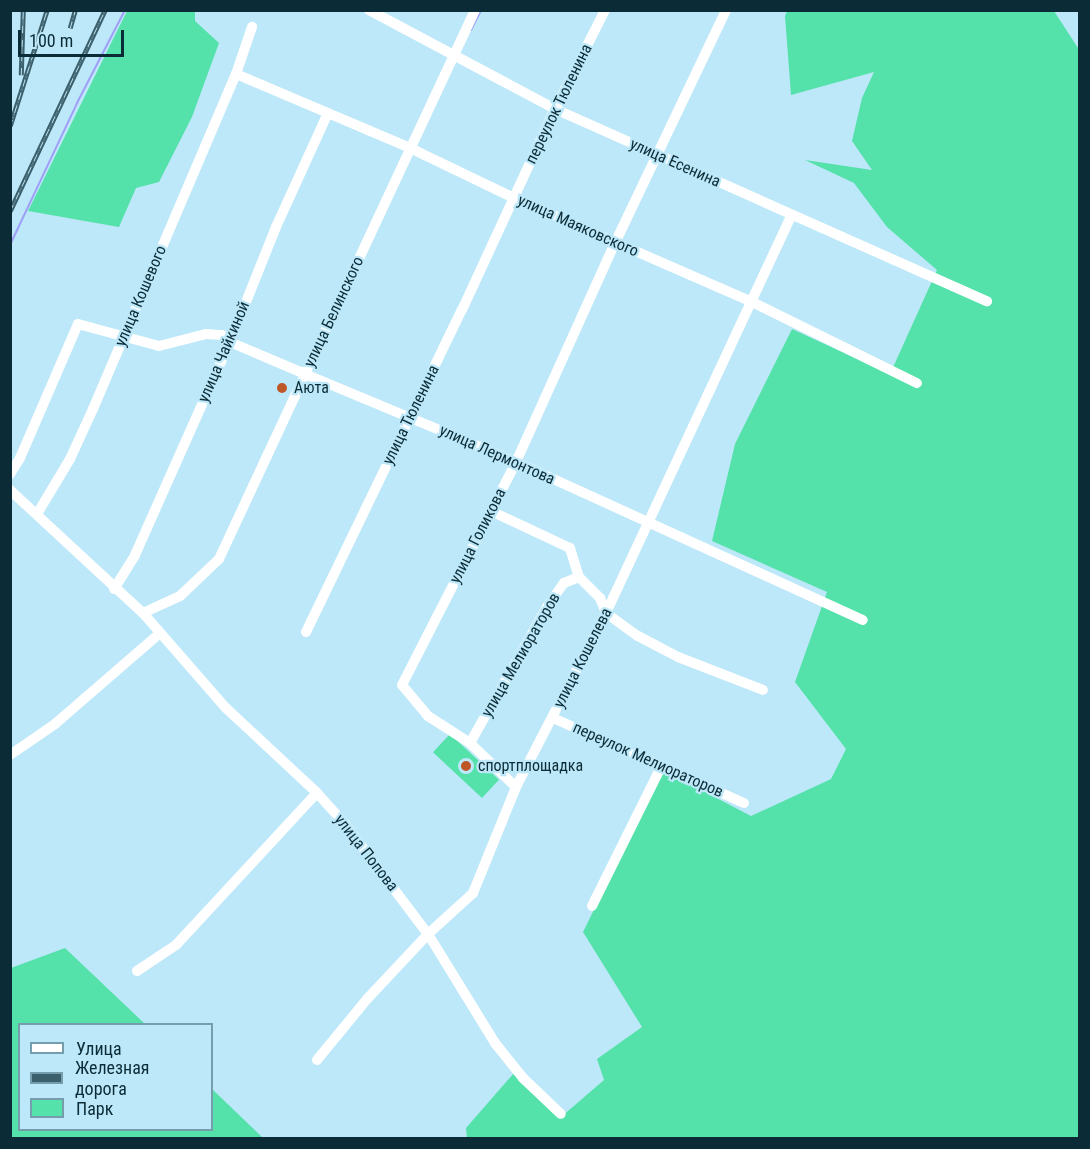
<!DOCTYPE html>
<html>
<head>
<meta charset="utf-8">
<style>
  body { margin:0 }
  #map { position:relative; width:1090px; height:1149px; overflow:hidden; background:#bde8f9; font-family:"Roboto Condensed",sans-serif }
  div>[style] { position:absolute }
  .green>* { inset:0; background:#55e1aa; transform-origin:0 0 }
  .stream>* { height:2px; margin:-1px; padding:0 1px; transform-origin:1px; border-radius:1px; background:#a09ff7 }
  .minor>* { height:10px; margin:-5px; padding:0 5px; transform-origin:5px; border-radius:5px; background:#fff }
  .rail>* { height:4.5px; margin-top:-2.25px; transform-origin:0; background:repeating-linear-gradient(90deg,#bde8f9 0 7px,#3b5f6b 0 14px); box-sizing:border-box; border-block:2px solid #3b5f6b }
  .dots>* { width:16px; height:16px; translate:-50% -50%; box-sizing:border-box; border:3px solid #bde8f9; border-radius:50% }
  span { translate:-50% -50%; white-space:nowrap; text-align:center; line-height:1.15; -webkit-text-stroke:4.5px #bde8f9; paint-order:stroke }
  .street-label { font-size:16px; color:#0b2c36 }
  .poi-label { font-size:16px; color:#0b2c36 }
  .left { translate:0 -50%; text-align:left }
  .frame { position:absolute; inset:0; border:12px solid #0b2c36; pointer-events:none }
  .legend { position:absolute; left:18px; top:1023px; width:195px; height:108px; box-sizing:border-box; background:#bde8f9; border:2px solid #769dab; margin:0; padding:8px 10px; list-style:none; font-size:18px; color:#0b2c36 }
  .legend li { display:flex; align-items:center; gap:12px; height:30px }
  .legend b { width:30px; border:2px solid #769dab }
  .scale { position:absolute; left:18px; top:30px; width:106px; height:27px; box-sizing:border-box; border:3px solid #0b2c36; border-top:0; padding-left:8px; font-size:18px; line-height:21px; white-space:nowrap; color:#0b2c36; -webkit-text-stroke:4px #bde8f9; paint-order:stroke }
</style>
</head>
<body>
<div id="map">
  <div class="green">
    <div style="clip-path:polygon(127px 11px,195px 11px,195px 21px,219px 43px,192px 117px,159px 182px,136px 188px,119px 227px,28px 211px)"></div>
    <div style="clip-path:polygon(787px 11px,1054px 11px,1080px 51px,1079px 1138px,467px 1138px,466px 1128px,514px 1073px,561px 1117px,604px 1080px,597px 1059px,642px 1027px,583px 932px,663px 770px,751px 816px,831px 779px,846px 749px,795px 682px,827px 592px,712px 541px,735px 444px,792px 329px,890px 374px,937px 270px,887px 227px,854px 183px,805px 160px,872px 170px,852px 141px,862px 98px,874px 72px,791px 95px,785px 16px)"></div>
    <div style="left:450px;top:734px;width:67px;height:25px;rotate:43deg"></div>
    <div style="clip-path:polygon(65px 948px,145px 1024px,20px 1024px,20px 1130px,212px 1130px,212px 1089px,263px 1138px,11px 1138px,11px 968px)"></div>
  </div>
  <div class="stream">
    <div style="left:471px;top:30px;width:22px;rotate:-63deg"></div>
    <div style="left:10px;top:245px;width:157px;rotate:-64.7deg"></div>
    <div style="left:77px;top:103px;width:105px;rotate:-62.7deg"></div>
  </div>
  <div class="minor">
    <div style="left:369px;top:10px;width:211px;rotate:28deg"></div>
    <div style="left:555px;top:109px;width:473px;rotate:24deg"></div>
    <div style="left:236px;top:74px;width:189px;rotate:23deg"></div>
    <div style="left:410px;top:148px;width:115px;rotate:25.7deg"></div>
    <div style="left:514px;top:198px;width:257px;rotate:23.6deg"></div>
    <div style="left:750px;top:301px;width:186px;rotate:26.2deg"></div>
    <div style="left:10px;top:474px;width:19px;rotate:-58deg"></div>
    <div style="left:20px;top:458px;width:146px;rotate:-66.6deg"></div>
    <div style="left:78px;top:324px;width:84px;rotate:15.2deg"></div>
    <div style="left:159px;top:346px;width:49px;rotate:-14.3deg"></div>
    <div style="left:206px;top:334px;width:16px;rotate:4deg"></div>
    <div style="left:222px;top:335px;width:11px;rotate:41deg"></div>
    <div style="left:230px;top:342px;width:82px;rotate:23.1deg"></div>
    <div style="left:305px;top:374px;width:229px;rotate:22.6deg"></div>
    <div style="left:516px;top:462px;width:381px;rotate:24.5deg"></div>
    <div style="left:10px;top:490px;width:181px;rotate:42.8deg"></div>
    <div style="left:143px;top:613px;width:41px;rotate:-24.7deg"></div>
    <div style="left:180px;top:596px;width:54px;rotate:-43.5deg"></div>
    <div style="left:219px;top:559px;width:606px;rotate:-65deg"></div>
    <div style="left:491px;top:511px;width:87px;rotate:25.1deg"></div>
    <div style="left:570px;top:548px;width:30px;rotate:73deg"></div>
    <div style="left:579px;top:577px;width:30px;rotate:45deg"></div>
    <div style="left:600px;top:598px;width:16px;rotate:68deg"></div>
    <div style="left:606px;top:613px;width:39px;rotate:36deg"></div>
    <div style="left:638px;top:636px;width:45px;rotate:27.7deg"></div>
    <div style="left:678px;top:657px;width:91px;rotate:21.2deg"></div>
    <div style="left:37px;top:514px;width:64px;rotate:-59deg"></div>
    <div style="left:70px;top:459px;width:55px;rotate:-65.3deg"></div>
    <div style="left:93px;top:409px;width:364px;rotate:-66.9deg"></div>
    <div style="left:236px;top:74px;width:50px;rotate:-71.2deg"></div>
    <div style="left:114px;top:589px;width:40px;rotate:-58deg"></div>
    <div style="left:135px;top:555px;width:233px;rotate:-66deg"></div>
    <div style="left:230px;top:342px;width:124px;rotate:-68.2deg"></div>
    <div style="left:276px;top:227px;width:125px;rotate:-65.5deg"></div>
    <div style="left:143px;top:613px;width:126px;rotate:48.9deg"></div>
    <div style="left:226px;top:708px;width:125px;rotate:43deg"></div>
    <div style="left:317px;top:793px;width:42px;rotate:47.9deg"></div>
    <div style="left:345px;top:824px;width:138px;rotate:53deg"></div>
    <div style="left:428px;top:934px;width:128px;rotate:58.4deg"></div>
    <div style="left:495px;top:1043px;width:45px;rotate:51.3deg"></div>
    <div style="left:523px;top:1078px;width:52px;rotate:43.5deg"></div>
    <div style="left:306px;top:632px;width:358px;rotate:-64.2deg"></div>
    <div style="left:462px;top:310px;width:221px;rotate:-65.2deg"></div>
    <div style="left:555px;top:109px;width:111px;rotate:-63.2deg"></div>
    <div style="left:553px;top:718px;width:209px;rotate:24deg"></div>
    <div style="left:470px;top:743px;width:156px;rotate:-60.5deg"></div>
    <div style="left:547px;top:607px;width:29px;rotate:-55deg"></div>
    <div style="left:564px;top:583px;width:16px;rotate:-22deg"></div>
    <div style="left:10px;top:755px;width:55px;rotate:-34.6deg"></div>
    <div style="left:55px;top:724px;width:139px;rotate:-40.9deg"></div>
    <div style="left:516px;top:787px;width:64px;rotate:-136.3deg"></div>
    <div style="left:470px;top:743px;width:50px;rotate:-147.3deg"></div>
    <div style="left:428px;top:716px;width:40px;rotate:-130deg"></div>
    <div style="left:402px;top:685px;width:250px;rotate:-62.9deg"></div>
    <div style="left:516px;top:462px;width:240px;rotate:-65.7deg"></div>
    <div style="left:615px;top:243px;width:258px;rotate:-64.5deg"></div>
    <div style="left:592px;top:906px;width:157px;rotate:-63.6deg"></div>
    <div style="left:137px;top:971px;width:47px;rotate:-33.7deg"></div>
    <div style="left:176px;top:945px;width:207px;rotate:-47.2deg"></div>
    <div style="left:317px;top:1060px;width:80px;rotate:-50.6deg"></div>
    <div style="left:368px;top:998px;width:88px;rotate:-46.8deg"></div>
    <div style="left:428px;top:934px;width:61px;rotate:-42.3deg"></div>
    <div style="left:473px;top:893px;width:114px;rotate:-67.9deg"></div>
    <div style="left:516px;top:787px;width:196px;rotate:-62.7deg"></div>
    <div style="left:606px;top:613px;width:439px;rotate:-65deg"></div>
  </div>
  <div class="rail">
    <div style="left:70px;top:28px;width:19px;rotate:-74deg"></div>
    <div style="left:21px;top:75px;width:65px;rotate:-88.2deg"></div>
    <div style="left:10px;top:126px;width:122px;rotate:-72.3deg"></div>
    <div style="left:10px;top:211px;width:222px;rotate:-64.7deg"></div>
  </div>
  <div class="dots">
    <div style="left:282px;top:388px;background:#bd5727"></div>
    <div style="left:466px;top:766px;background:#bd5727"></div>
  </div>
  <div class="street-label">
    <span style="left:559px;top:104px;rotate:-64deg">переулок Тюленина</span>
    <span style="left:675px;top:163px;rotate:24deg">улица Есенина</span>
    <span style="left:578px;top:226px;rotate:24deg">улица Маяковского</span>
    <span style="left:141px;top:296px;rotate:-67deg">улица Кошевого</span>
    <span style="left:334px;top:312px;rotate:-65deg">улица Белинского</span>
    <span style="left:224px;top:352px;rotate:-67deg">улица Чайкиной</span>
    <span style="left:411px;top:415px;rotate:-64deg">улица Тюленина</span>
    <span style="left:497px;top:455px;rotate:24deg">улица Лермонтова</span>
    <span style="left:478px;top:536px;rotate:-63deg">улица Голикова</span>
    <span style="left:521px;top:655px;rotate:-60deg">улица Мелиораторов</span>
    <span style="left:583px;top:658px;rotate:-63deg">улица Кошелева</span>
    <span style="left:648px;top:760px;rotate:24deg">переулок Мелиораторов</span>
    <span style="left:366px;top:853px;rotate:52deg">улица Попова</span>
  </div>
  <div class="poi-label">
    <span class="left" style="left:294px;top:388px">Аюта</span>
    <span class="left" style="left:478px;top:766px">спортплощадка</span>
  </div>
  <div class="frame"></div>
  <ul class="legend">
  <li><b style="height:8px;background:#fff"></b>Улица</li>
  <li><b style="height:8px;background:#3b5f6b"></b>Железная дорога</li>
  <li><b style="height:16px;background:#55e1aa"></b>Парк</li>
  </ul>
  <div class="scale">100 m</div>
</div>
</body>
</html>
